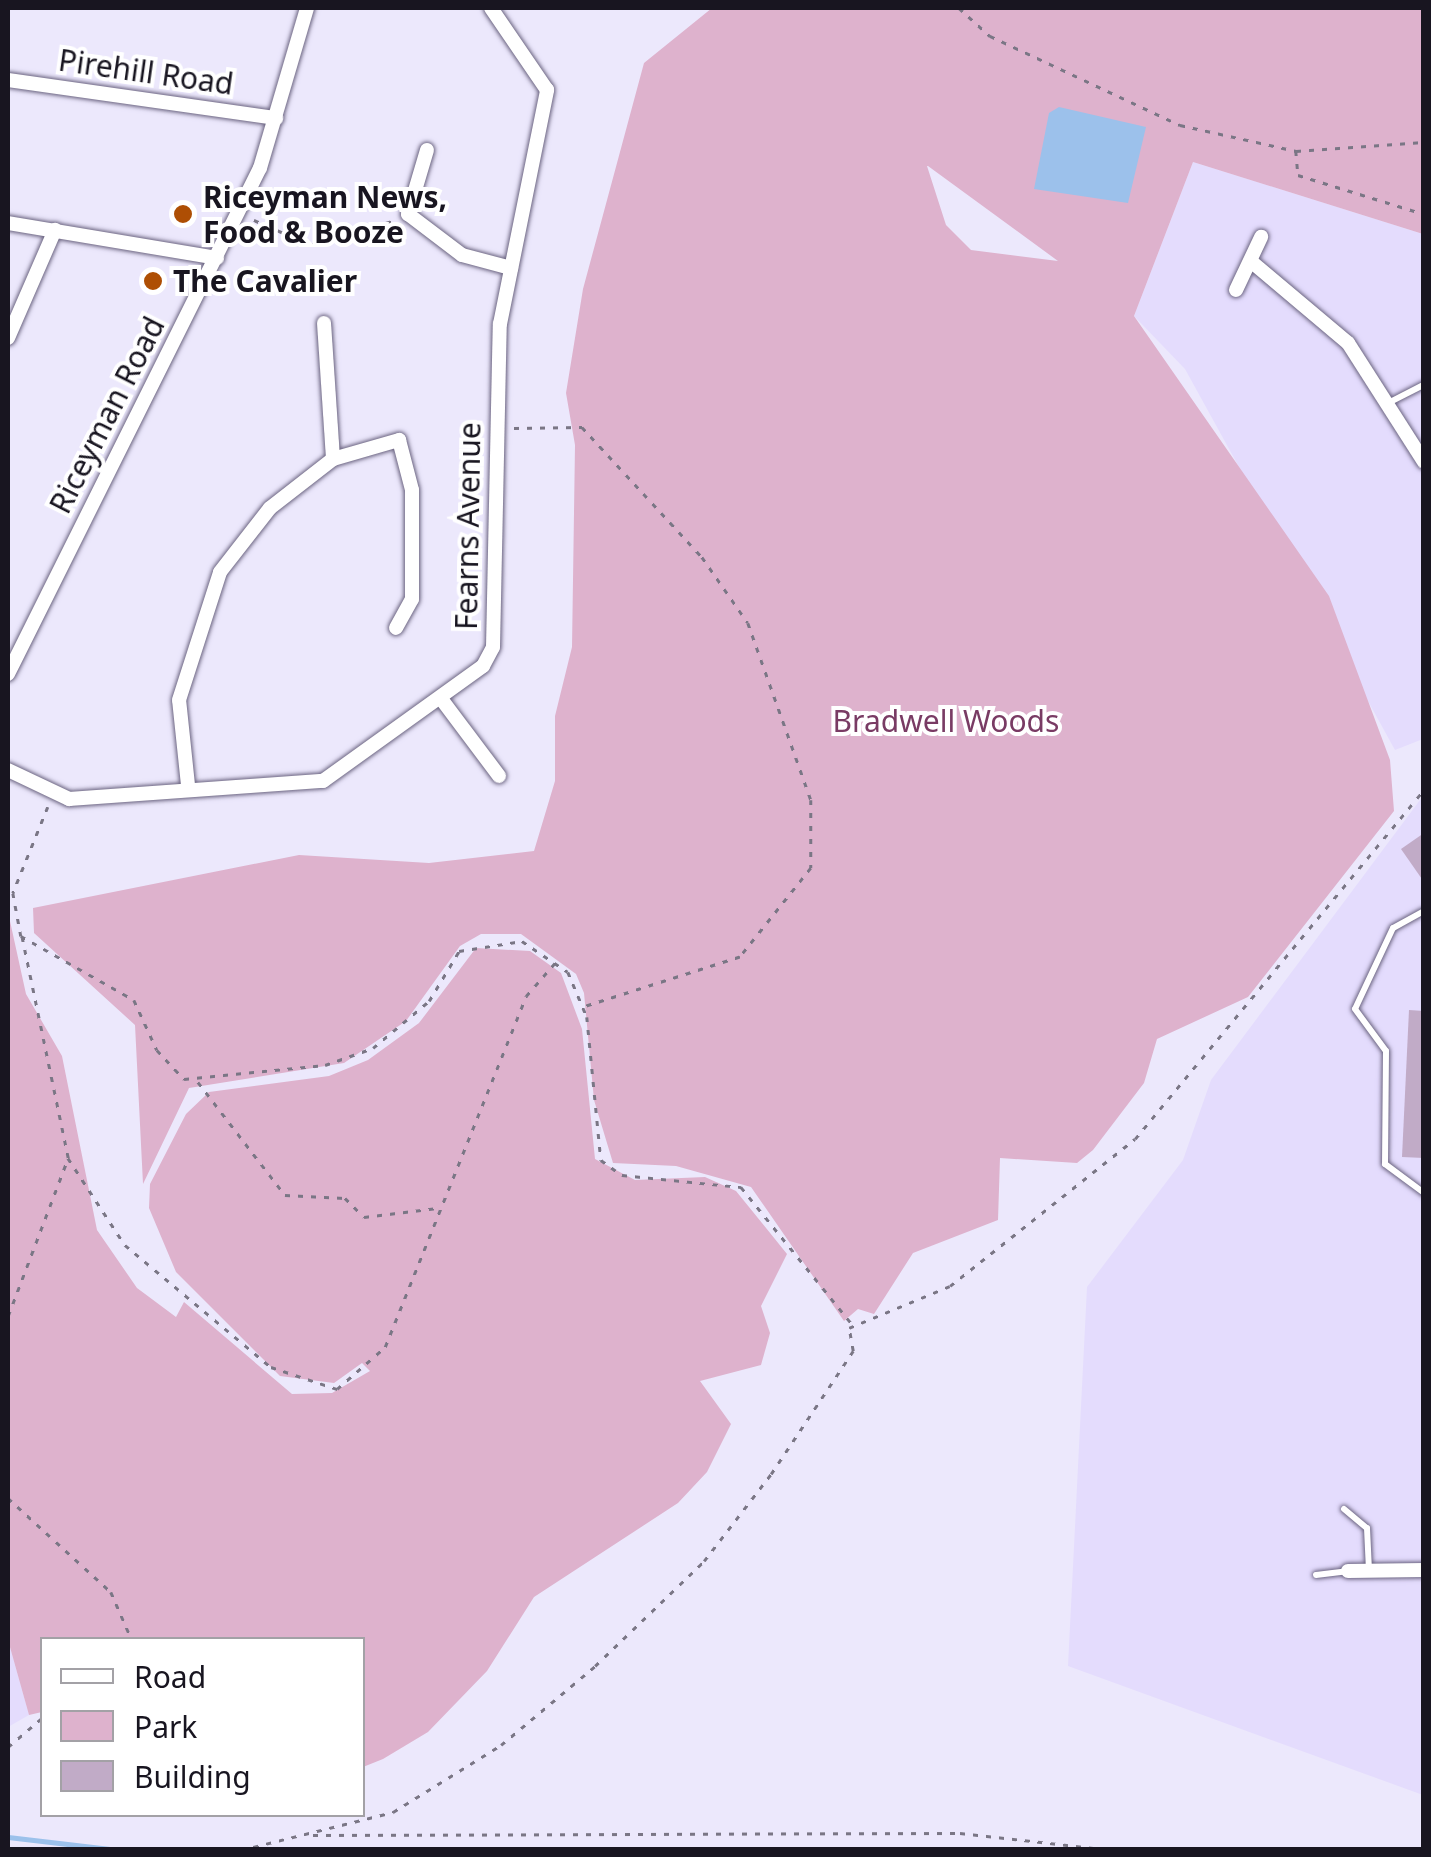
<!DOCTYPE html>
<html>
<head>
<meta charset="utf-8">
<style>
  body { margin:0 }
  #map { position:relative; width:1431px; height:1857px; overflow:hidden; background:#ece8fc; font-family:"Noto Sans",sans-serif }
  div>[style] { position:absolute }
  .built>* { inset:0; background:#e4dcfd }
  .green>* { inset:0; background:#deb2cd }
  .water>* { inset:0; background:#9cc1eb }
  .stream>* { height:5px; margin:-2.5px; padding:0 2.5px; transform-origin:2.5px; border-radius:2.5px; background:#9cc1eb }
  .building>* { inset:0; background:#c1abc7 }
  .path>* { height:2.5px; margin-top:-1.25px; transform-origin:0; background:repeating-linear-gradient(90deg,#7a7685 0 5px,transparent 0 13px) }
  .roads { filter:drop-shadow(0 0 2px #6b6481) drop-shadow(0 0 2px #6b6481) }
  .service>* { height:6px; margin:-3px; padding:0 3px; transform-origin:3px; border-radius:3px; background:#fff }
  .minor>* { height:14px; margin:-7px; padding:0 7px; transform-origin:7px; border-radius:7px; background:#fff }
  .dots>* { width:28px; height:28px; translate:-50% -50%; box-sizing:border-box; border:5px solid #fff; border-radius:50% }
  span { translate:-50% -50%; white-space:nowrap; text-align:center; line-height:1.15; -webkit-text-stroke:8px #fff; paint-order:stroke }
  .street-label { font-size:30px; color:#181520 }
  .poi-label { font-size:30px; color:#181520; font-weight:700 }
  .left { translate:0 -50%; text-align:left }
  .park-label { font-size:30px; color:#793b64 }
  .frame { position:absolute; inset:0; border:10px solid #181520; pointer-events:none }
  .legend { position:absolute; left:40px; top:1637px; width:325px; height:180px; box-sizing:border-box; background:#fff; border:2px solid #a3a1a6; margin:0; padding:12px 18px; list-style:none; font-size:30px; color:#181520 }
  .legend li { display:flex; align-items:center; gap:20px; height:50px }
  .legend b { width:50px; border:2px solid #a3a1a6 }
</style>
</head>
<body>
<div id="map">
  <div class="built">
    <div style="clip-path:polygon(1193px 162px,1423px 234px,1423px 739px,1395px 750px,1185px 369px,1134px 316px)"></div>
    <div style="clip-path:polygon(1423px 796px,1423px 1795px,1068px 1666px,1087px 1287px,1183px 1160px,1211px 1080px)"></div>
    <div style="clip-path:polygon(8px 1640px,29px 1715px,8px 1727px)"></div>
  </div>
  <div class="green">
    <div style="clip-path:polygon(evenodd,712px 8px,1423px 8px,1423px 234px,1193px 162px,1134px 316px,1329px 596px,1390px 760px,1394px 811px,1248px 997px,1157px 1039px,1144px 1083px,1093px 1150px,1077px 1163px,1000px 1158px,998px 1220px,913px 1253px,874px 1314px,858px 1309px,844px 1321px,751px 1187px,676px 1166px,613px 1163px,594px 1100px,584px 993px,576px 974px,521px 934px,481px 934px,460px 946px,406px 1021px,344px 1063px,189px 1088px,143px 1184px,135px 1025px,34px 933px,33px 908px,299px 855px,429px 863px,534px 851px,555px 781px,555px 716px,572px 647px,575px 445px,566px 393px,583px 289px,644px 63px,712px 8px,927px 166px,928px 166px,1058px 261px,971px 250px,946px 225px,927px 166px)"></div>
    <div style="clip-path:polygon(8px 912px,26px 994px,62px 1056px,97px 1230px,137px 1288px,176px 1317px,184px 1302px,292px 1394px,332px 1393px,370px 1371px,362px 1363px,334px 1383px,280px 1376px,176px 1272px,149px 1208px,150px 1184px,186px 1114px,209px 1092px,329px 1076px,368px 1060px,419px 1023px,476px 948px,530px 951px,561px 973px,582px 1029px,595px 1159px,635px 1180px,705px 1177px,736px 1191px,787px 1254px,761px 1306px,770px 1333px,761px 1365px,700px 1381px,731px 1424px,707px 1472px,678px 1503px,534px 1597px,487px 1671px,428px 1732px,383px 1759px,363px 1767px,362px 1640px,42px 1640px,42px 1712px,29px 1715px,8px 1640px)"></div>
  </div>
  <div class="water">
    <div style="clip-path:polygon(1059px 107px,1146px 127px,1128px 203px,1034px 189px,1049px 113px)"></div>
  </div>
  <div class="stream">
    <div style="left:8px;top:1837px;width:111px;rotate:6.7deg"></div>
  </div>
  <div class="building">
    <div style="clip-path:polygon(1424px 833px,1424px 882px,1401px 849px)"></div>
    <div style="clip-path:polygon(1409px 1010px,1424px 1011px,1424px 1158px,1402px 1157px)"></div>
  </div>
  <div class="path">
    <div style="left:959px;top:8px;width:42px;rotate:42.1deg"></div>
    <div style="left:990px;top:36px;width:210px;rotate:25.1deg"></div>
    <div style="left:1180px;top:125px;width:119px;rotate:12.6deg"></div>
    <div style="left:1296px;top:151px;width:24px;rotate:85deg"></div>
    <div style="left:1298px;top:175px;width:132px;rotate:17.2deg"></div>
    <div style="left:1296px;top:151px;width:128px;rotate:-4deg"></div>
    <div style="left:254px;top:220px;width:62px;rotate:23.7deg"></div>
    <div style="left:311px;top:245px;width:84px;rotate:-16.5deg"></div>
    <div style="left:514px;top:428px;width:68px;rotate:-0.8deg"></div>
    <div style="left:582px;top:427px;width:177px;rotate:47.3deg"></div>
    <div style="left:702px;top:557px;width:80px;rotate:55.1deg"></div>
    <div style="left:748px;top:623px;width:188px;rotate:70.4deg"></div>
    <div style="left:811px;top:800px;width:68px;rotate:90deg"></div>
    <div style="left:811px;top:868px;width:114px;rotate:128.6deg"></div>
    <div style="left:740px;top:957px;width:162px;rotate:162.3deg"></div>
    <div style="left:48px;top:807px;width:93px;rotate:112.1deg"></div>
    <div style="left:13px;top:893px;width:44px;rotate:79.5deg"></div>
    <div style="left:21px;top:936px;width:130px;rotate:29.5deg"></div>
    <div style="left:134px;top:1000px;width:55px;rotate:65.3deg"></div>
    <div style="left:157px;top:1050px;width:40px;rotate:47deg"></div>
    <div style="left:184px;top:1079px;width:142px;rotate:-5.7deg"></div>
    <div style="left:325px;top:1065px;width:51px;rotate:-19.5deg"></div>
    <div style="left:373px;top:1048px;width:73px;rotate:-40deg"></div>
    <div style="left:429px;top:1001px;width:58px;rotate:-59deg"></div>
    <div style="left:459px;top:951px;width:64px;rotate:-9deg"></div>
    <div style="left:522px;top:941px;width:55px;rotate:34deg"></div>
    <div style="left:568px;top:972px;width:49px;rotate:67.1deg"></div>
    <div style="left:587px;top:1017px;width:144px;rotate:84.4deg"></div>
    <div style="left:601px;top:1160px;width:26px;rotate:36deg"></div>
    <div style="left:622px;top:1175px;width:120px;rotate:5.8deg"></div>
    <div style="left:741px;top:1187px;width:175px;rotate:51deg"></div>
    <div style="left:198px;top:1082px;width:143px;rotate:52.4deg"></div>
    <div style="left:285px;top:1195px;width:60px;rotate:2.9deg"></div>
    <div style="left:345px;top:1198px;width:27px;rotate:45deg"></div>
    <div style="left:364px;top:1217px;width:74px;rotate:-7deg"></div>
    <div style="left:68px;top:1158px;width:104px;rotate:56.8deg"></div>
    <div style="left:125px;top:1245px;width:190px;rotate:39.9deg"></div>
    <div style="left:271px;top:1367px;width:70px;rotate:18.4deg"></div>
    <div style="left:337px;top:1389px;width:64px;rotate:-41.2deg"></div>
    <div style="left:385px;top:1347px;width:378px;rotate:-68.1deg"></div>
    <div style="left:526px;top:996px;width:44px;rotate:-48.7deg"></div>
    <div style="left:8px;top:1316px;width:169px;rotate:-69.2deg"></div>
    <div style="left:68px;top:1158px;width:225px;rotate:-101.8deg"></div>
    <div style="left:8px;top:1498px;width:139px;rotate:42.4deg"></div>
    <div style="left:111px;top:1592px;width:52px;rotate:66.4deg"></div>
    <div style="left:8px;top:1747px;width:45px;rotate:-40.5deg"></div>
    <div style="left:313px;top:1835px;width:647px;rotate:-0.18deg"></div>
    <div style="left:960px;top:1833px;width:152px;rotate:6.4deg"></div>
    <div style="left:241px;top:1850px;width:157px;rotate:-14deg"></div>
    <div style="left:393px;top:1812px;width:127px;rotate:-31.8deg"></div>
    <div style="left:501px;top:1745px;width:123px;rotate:-40deg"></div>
    <div style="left:595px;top:1666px;width:151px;rotate:-43.9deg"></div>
    <div style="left:704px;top:1561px;width:110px;rotate:-52.4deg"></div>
    <div style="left:771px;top:1474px;width:148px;rotate:-56.3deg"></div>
    <div style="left:853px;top:1351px;width:23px;rotate:-100deg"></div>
    <div style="left:849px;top:1328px;width:109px;rotate:-22.6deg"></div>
    <div style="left:950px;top:1286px;width:236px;rotate:-38.5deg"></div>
    <div style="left:1135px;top:1139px;width:453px;rotate:-50.4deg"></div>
  </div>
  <div class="roads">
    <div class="service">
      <div style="left:1392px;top:401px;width:36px;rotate:-27deg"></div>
      <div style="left:1424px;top:911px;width:35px;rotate:151deg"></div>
      <div style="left:1393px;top:928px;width:89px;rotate:115.1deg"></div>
      <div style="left:1355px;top:1009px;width:52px;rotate:53.6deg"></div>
      <div style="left:1386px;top:1051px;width:113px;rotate:90.5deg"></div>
      <div style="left:1385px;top:1164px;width:49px;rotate:36.6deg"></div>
      <div style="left:1344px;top:1509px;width:30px;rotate:40deg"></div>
      <div style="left:1367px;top:1528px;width:42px;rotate:87.3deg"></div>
      <div style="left:1316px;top:1575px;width:31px;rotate:-7deg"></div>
    </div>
    <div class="minor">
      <div style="left:8px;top:80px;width:271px;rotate:8.1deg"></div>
      <div style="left:427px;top:150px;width:67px;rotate:106.5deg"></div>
      <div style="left:408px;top:214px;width:68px;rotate:37.2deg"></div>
      <div style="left:462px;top:255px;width:51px;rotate:14.9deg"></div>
      <div style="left:8px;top:223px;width:212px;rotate:9.5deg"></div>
      <div style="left:1253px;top:263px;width:124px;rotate:40.1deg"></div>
      <div style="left:1348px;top:343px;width:141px;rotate:57.4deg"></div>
      <div style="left:1236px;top:290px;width:59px;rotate:-64.7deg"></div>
      <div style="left:324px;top:323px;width:136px;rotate:86.2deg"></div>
      <div style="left:8px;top:338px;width:118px;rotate:-66.5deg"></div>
      <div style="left:8px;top:674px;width:565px;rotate:-63.53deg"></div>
      <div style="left:260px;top:168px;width:167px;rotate:-73.6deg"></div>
      <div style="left:442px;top:700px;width:95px;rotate:53.1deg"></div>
      <div style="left:8px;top:770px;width:68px;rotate:25.4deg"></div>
      <div style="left:69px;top:799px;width:255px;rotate:-4.1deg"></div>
      <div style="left:323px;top:781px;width:197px;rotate:-35.7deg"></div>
      <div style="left:483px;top:666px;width:21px;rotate:-62deg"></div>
      <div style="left:493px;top:647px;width:323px;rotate:-88.8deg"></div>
      <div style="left:500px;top:324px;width:239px;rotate:-78.6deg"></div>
      <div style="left:547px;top:90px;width:99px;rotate:-124.3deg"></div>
      <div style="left:188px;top:785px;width:85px;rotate:-96deg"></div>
      <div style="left:179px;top:700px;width:134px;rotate:-72.2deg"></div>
      <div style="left:220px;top:572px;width:81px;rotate:-52deg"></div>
      <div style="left:270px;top:508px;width:80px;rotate:-37.9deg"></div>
      <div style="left:333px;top:459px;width:69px;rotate:-16.1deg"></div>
      <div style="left:399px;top:440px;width:52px;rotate:75.4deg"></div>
      <div style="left:412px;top:490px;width:109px;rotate:90deg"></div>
      <div style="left:412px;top:599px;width:33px;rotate:119deg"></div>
      <div style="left:1348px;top:1571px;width:76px;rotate:-0.8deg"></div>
    </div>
  </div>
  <div class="dots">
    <div style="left:183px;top:214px;background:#ae4e04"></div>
    <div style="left:153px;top:281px;background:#ae4e04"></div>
  </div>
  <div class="street-label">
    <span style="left:146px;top:72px;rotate:8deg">Pirehill Road</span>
    <span style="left:107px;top:415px;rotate:-63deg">Riceyman Road</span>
    <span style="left:468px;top:526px;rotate:-89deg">Fearns Avenue</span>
  </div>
  <div class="poi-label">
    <span class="left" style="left:203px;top:214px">Riceyman News,<br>Food &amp; Booze</span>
    <span class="left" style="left:173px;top:281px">The Cavalier</span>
  </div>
  <div class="park-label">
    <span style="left:946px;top:721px">Bradwell Woods</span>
  </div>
  <div class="frame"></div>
  <ul class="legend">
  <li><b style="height:12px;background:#fff"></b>Road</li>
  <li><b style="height:28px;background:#deb2cd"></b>Park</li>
  <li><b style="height:28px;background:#c1abc7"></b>Building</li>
  </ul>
</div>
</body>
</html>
